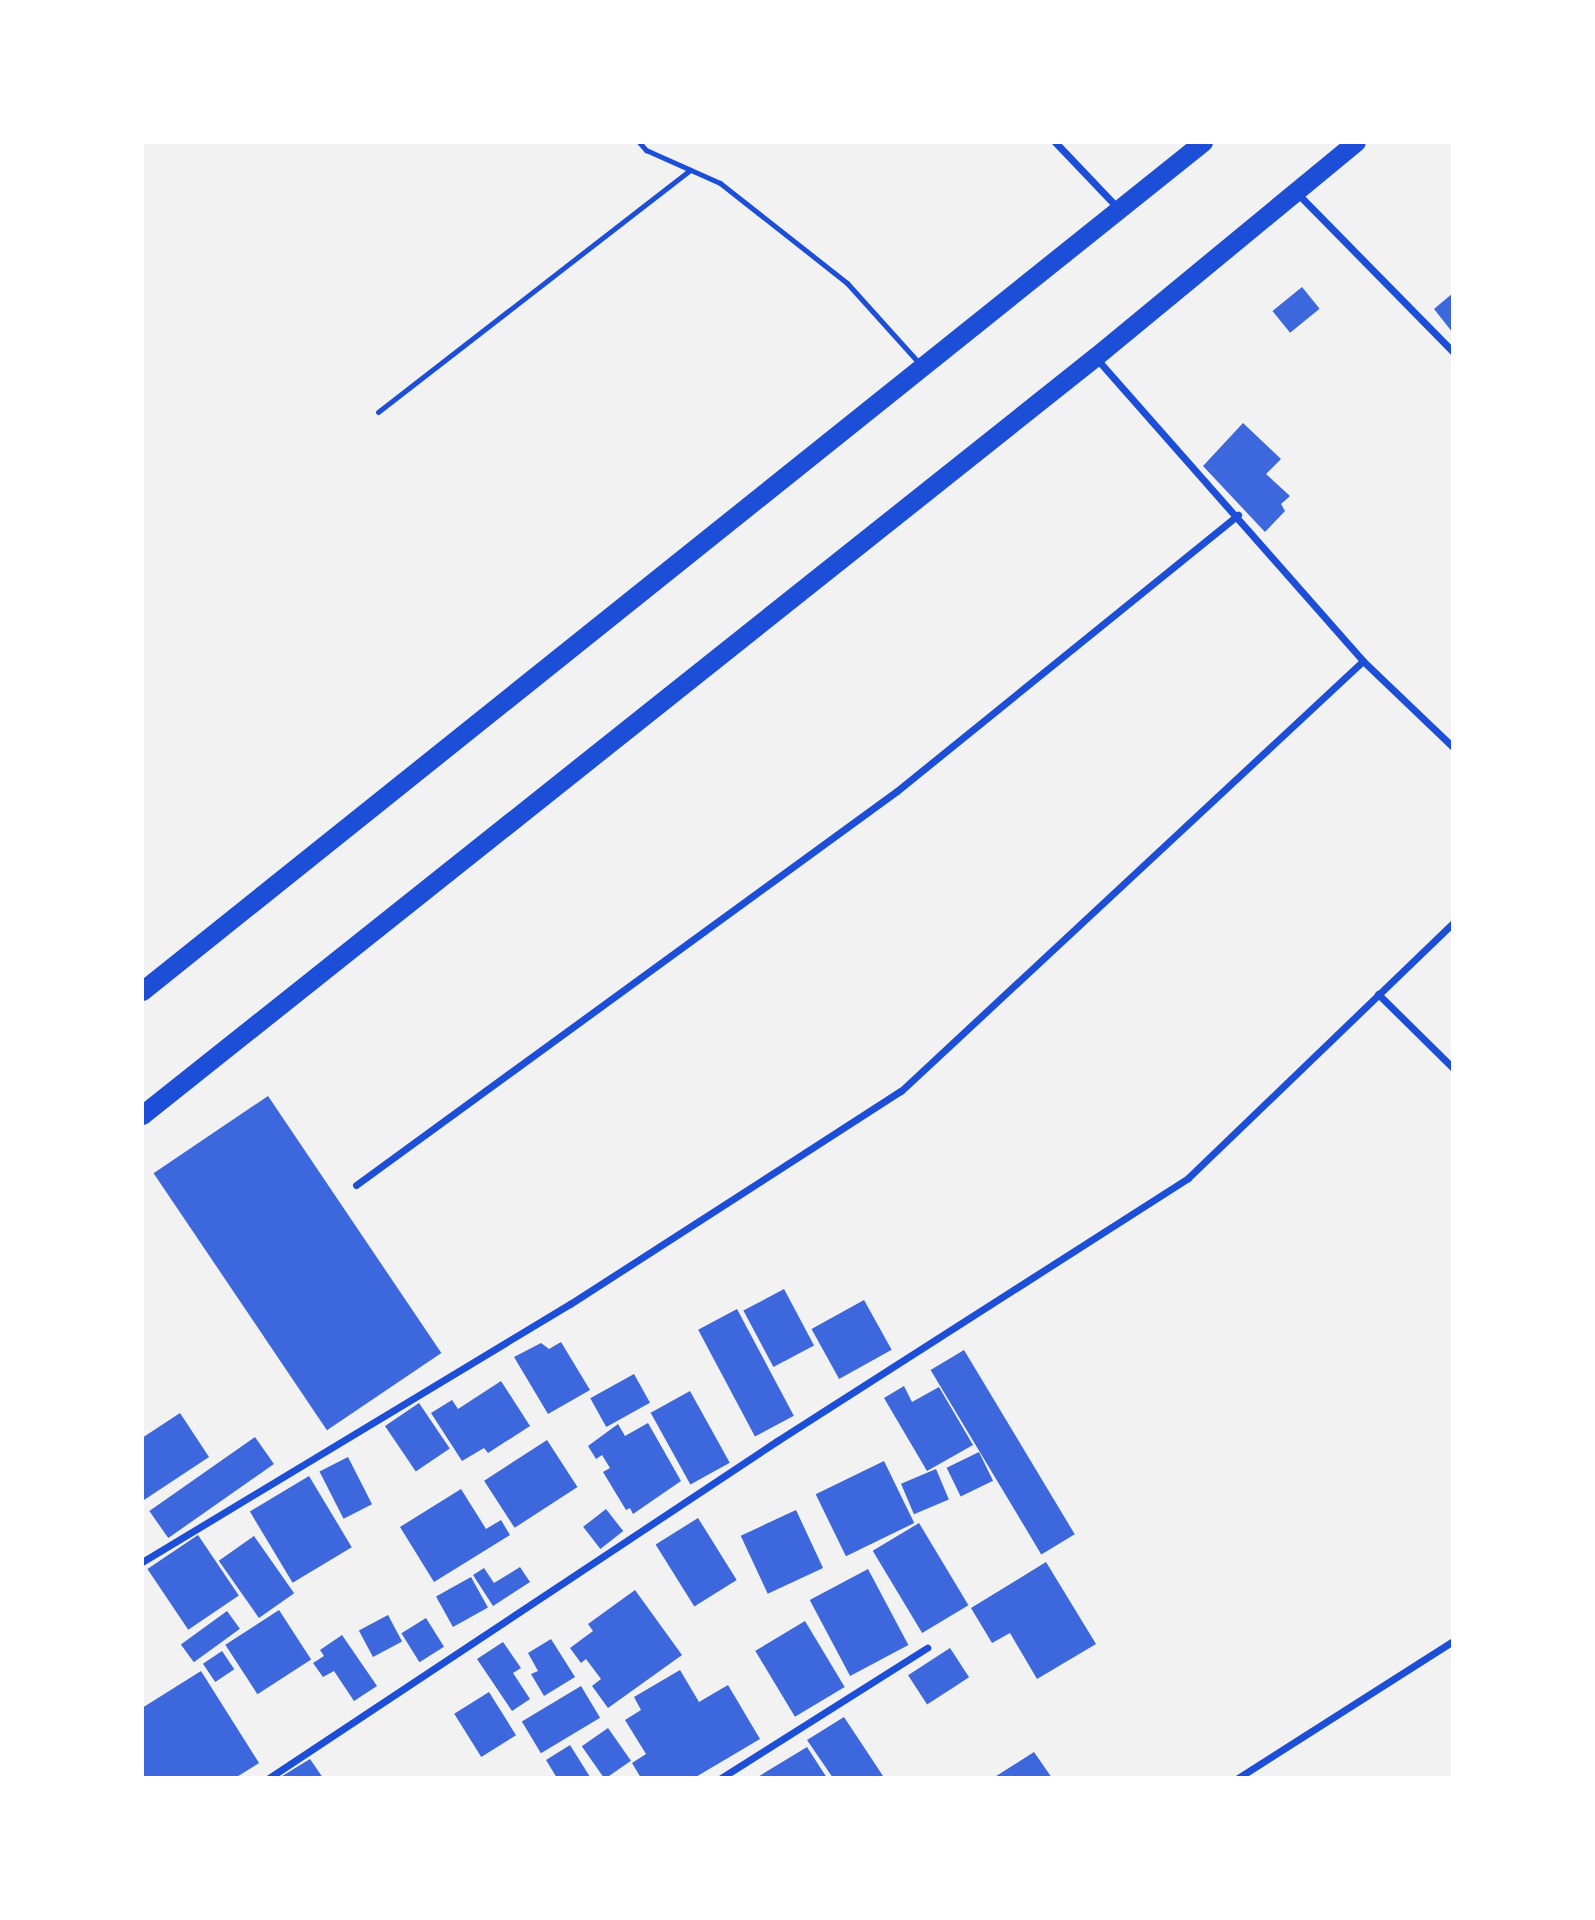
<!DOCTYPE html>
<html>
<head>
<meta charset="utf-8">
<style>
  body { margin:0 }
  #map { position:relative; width:1595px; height:1920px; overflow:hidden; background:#f2f2f2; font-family:"Source Sans 3",sans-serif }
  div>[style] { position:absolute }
  .building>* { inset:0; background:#3d67dc; transform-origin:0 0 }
  .service>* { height:5px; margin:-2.5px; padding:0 2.5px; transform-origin:2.5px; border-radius:2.5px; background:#1d4ed8 }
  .minor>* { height:7px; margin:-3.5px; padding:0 3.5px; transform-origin:3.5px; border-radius:3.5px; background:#1d4ed8 }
  .trunk>* { height:19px; margin:-9.5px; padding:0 9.5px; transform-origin:9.5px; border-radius:9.5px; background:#1d4ed8 }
  span { translate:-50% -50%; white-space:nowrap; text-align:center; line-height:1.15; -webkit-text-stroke:6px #fff; paint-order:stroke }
  .frame { position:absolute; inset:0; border:144px solid #fff; pointer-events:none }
</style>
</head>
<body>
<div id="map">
  <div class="building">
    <div style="left:1302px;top:287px;width:28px;height:38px;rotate:51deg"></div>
    <div style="clip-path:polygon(1453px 293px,1453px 333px,1434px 309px)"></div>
    <div style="clip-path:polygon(1243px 423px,1281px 459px,1266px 474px,1290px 496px,1281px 504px,1285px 511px,1265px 532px,1203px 466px)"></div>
    <div style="left:268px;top:1096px;width:310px;height:138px;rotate:56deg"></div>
    <div style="left:784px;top:1289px;width:64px;height:46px;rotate:62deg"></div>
    <div style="left:864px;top:1300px;width:57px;height:60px;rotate:61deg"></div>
    <div style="left:737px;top:1309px;width:121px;height:44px;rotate:62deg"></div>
    <div style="clip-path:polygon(561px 1342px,590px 1390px,548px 1414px,514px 1357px,541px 1343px,549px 1349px)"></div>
    <div style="left:964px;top:1350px;width:215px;height:39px;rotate:59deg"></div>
    <div style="left:634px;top:1374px;width:33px;height:50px;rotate:61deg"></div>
    <div style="clip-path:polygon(501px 1381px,530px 1426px,488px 1453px,484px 1448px,462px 1461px,431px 1413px,452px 1400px,458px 1409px)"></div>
    <div style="clip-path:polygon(904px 1386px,912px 1402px,939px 1387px,973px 1445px,927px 1471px,884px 1398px)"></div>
    <div style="left:690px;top:1391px;width:82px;height:45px;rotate:61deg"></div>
    <div style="left:419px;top:1403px;width:55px;height:41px;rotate:56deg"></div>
    <div style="clip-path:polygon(180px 1413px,209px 1457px,144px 1500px,142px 1438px)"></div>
    <div style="clip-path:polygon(648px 1423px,681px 1481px,633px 1514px,630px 1508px,626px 1510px,603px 1472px,610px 1468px,602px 1455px,596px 1459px,588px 1446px,618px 1424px,625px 1436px)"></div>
    <div style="left:255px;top:1437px;width:33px;height:129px;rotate:55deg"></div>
    <div style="left:547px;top:1440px;width:56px;height:75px;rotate:57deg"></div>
    <div style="left:979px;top:1452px;width:32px;height:36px;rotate:64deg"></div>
    <div style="left:348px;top:1457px;width:53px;height:32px;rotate:63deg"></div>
    <div style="left:884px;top:1461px;width:69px;height:76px;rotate:64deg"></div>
    <div style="left:936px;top:1469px;width:33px;height:38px;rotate:67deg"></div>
    <div style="left:309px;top:1476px;width:83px;height:69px;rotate:59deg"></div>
    <div style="clip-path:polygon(461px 1489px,486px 1529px,501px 1520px,510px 1535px,434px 1582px,400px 1527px)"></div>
    <div style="left:606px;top:1509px;width:28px;height:29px;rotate:52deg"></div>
    <div style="left:796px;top:1510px;width:64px;height:61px;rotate:65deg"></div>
    <div style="left:698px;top:1518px;width:73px;height:50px;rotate:58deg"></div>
    <div style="left:919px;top:1523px;width:96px;height:54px;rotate:59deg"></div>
    <div style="left:198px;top:1535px;width:73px;height:61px;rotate:56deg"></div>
    <div style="left:254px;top:1536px;width:70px;height:43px;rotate:55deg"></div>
    <div style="clip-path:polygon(1046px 1562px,1096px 1644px,1037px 1679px,1010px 1633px,992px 1643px,971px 1608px)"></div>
    <div style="clip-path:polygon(520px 1567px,530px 1582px,493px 1606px,473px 1575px,484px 1568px,494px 1583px)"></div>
    <div style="left:868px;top:1569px;width:86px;height:66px;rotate:62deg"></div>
    <div style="left:471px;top:1577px;width:35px;height:40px;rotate:61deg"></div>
    <div style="clip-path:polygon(635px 1590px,682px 1655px,608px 1708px,592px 1686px,601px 1679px,586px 1659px,581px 1663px,570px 1648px,593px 1631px,588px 1624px)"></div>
    <div style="left:279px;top:1610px;width:59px;height:64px;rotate:57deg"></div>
    <div style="left:227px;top:1611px;width:22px;height:57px;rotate:54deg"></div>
    <div style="left:388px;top:1615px;width:30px;height:33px;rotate:62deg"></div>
    <div style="left:426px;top:1618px;width:34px;height:29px;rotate:58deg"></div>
    <div style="left:805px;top:1621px;width:77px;height:58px;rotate:59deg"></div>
    <div style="clip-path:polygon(342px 1635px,377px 1686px,354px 1701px,334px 1671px,323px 1677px,313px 1663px,324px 1656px,320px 1650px)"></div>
    <div style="clip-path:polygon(551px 1639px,575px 1677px,544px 1696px,531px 1674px,538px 1671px,528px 1653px)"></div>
    <div style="clip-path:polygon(503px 1642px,521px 1668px,513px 1673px,530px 1699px,512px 1711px,477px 1659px)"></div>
    <div style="left:950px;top:1648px;width:35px;height:50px;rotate:57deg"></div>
    <div style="left:222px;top:1651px;width:22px;height:23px;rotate:56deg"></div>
    <div style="clip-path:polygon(680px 1670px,699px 1702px,728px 1685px,760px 1739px,694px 1778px,641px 1778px,632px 1763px,646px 1754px,625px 1720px,641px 1710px,634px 1697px)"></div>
    <div style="clip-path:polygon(201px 1671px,259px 1763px,235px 1778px,142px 1778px,142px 1708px)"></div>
    <div style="left:581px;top:1686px;width:37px;height:69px;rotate:59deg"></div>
    <div style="left:489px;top:1692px;width:51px;height:41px;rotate:58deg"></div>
    <div style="clip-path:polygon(844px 1717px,883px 1776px,880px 1778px,833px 1778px,807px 1740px)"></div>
    <div style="left:608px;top:1728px;width:40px;height:32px;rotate:55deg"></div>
    <div style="clip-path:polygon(570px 1745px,590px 1777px,597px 1778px,557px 1778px,546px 1760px)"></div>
    <div style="clip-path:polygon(807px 1747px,827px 1778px,756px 1778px)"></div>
    <div style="clip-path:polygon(1034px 1752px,1052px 1778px,993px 1778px)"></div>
    <div style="clip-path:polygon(310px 1759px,323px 1778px,279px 1778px)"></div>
  </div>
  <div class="service">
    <div style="left:639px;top:142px;width:11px;rotate:49deg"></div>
    <div style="left:646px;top:150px;width:81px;rotate:24deg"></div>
    <div style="left:720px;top:183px;width:162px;rotate:38.2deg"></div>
    <div style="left:847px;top:283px;width:108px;rotate:48deg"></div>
    <div style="left:378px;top:412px;width:395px;rotate:-37.8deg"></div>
  </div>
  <div class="minor">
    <div style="left:1055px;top:142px;width:90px;rotate:46.4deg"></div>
    <div style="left:1296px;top:192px;width:224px;rotate:45.5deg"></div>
    <div style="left:1096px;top:358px;width:404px;rotate:48.6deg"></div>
    <div style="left:1363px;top:661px;width:124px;rotate:43.7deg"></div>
    <div style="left:1378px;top:994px;width:105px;rotate:44.6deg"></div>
    <div style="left:356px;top:1185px;width:669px;rotate:-36.07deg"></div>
    <div style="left:897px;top:791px;width:439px;rotate:-39deg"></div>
    <div style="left:142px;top:1562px;width:500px;rotate:-31.1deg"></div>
    <div style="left:570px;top:1304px;width:394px;rotate:-32.8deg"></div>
    <div style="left:901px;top:1091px;width:631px;rotate:-42.95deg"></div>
    <div style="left:269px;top:1778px;width:610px;rotate:-33.56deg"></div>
    <div style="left:777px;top:1441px;width:488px;rotate:-32.6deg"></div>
    <div style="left:1188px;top:1178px;width:368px;rotate:-43.9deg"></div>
    <div style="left:721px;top:1778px;width:244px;rotate:-32.3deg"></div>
    <div style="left:1238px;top:1778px;width:255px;rotate:-32.5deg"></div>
  </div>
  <div class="trunk">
    <div style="left:142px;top:991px;width:1359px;rotate:-38.67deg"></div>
    <div style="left:142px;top:1115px;width:1218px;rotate:-38.5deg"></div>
    <div style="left:1095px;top:357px;width:338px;rotate:-39.5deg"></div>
  </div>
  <div class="frame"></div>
</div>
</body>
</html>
